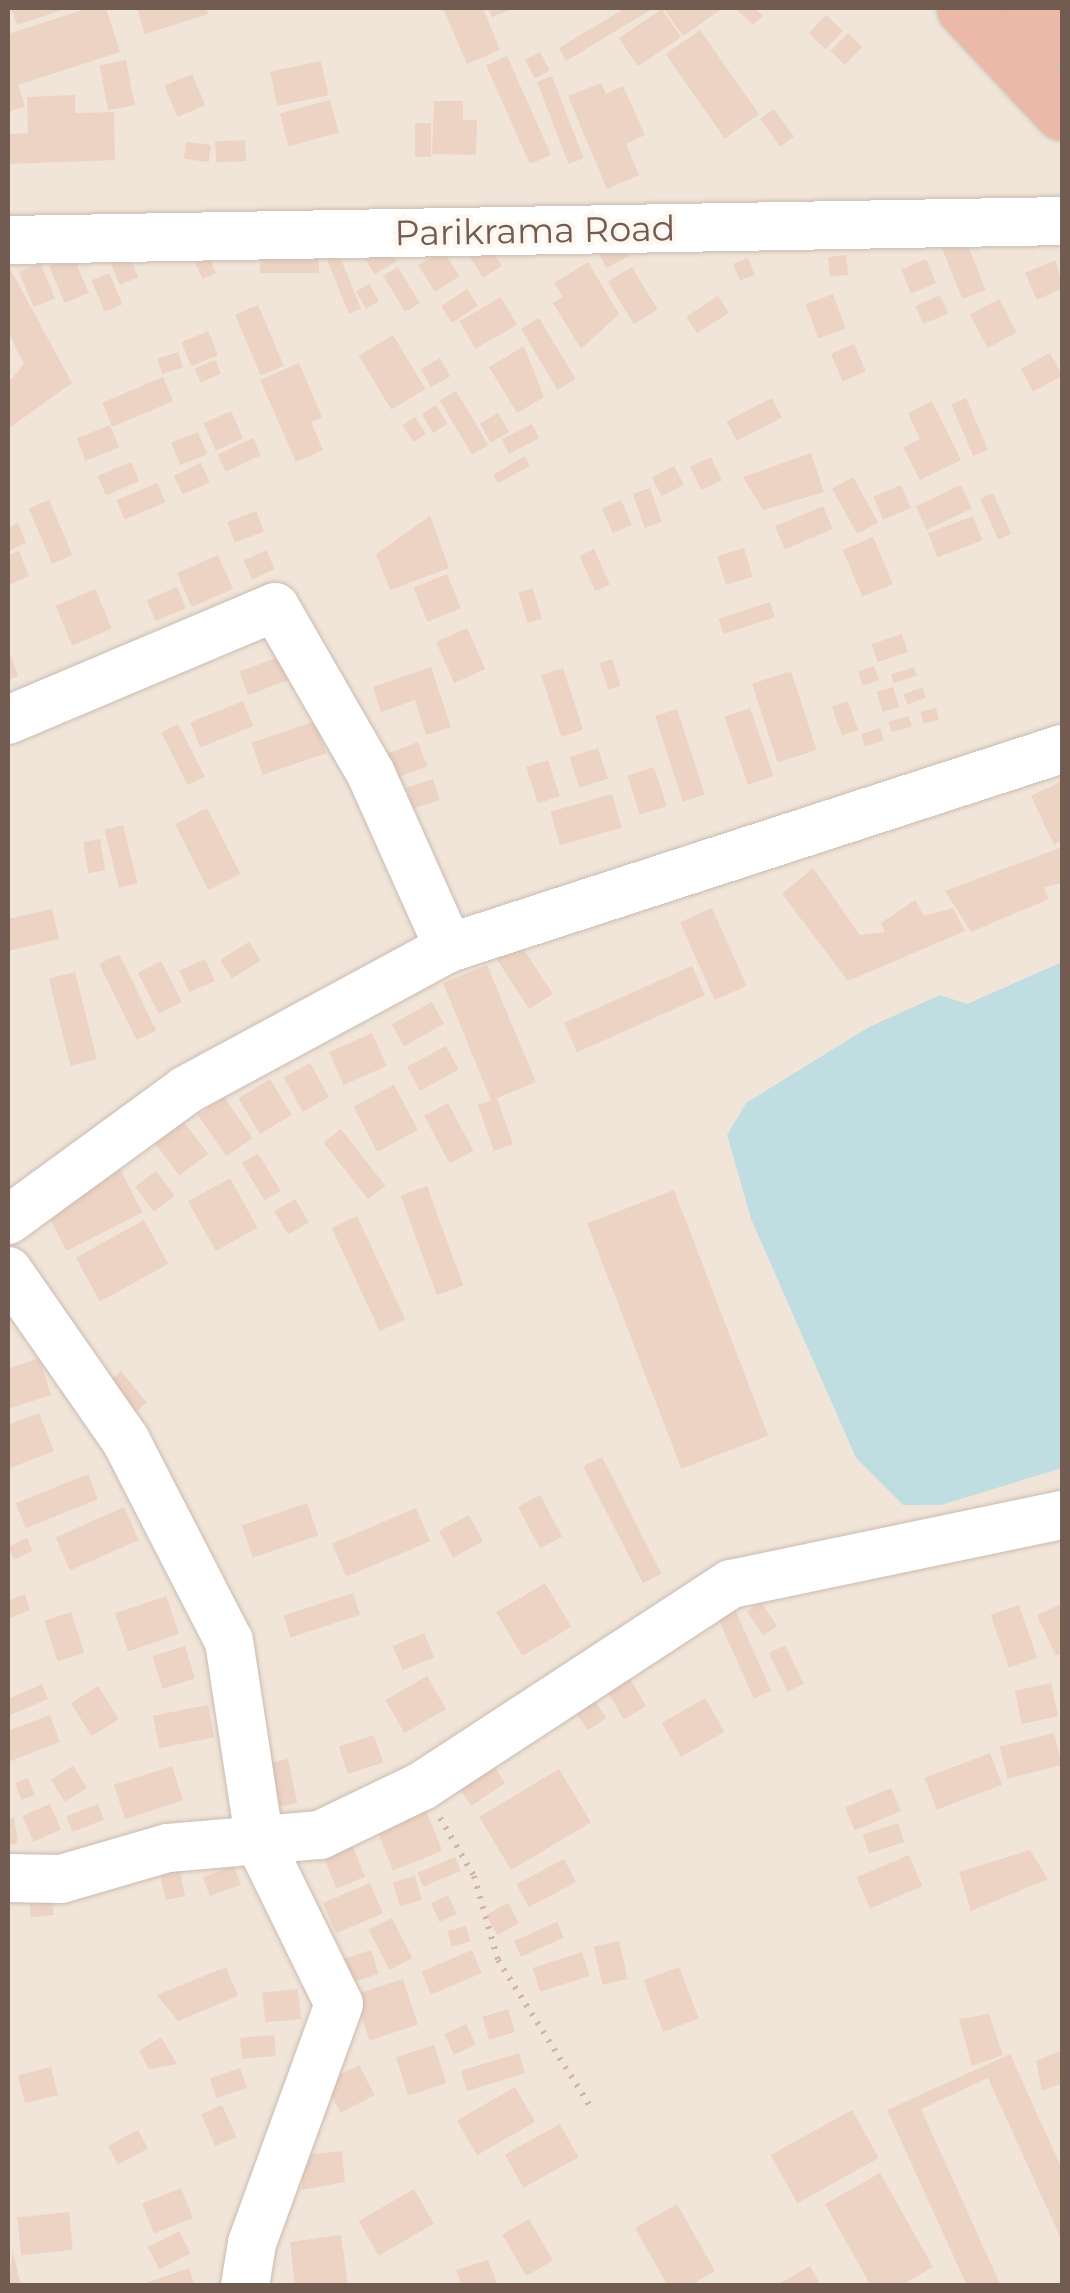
<!DOCTYPE html>
<html>
<head>
<meta charset="utf-8">
<style>
  body { margin:0 }
  #map { position:relative; width:1070px; height:2293px; overflow:hidden; background:#faf3ea; font-family:Montserrat,sans-serif }
  div>[style] { position:absolute }
  .residential>* { inset:0; background:#f1e5d9 }
  .water>* { inset:0; background:#c0dee2 }
  .building>* { inset:0; background:#ecd3c4; transform-origin:0 0 }
  .path>* { height:6px; margin-top:-3px; transform-origin:0; background:repeating-linear-gradient(90deg,#d1b6a7 0 2.5px,transparent 0 10.5px) }
  .roads { filter:drop-shadow(0 0 2px #cbbbb1) drop-shadow(0 0 2px #cbbbb1) }
  .minor>* { height:48px; margin:-24px; padding:0 24px; transform-origin:24px; border-radius:24px; background:#fff }
  .highway>* { height:55px; margin:-27.5px; padding:0 27.5px; transform-origin:27.5px; border-radius:27.5px; background:#ecb8a8 }
  span { translate:-50% -50%; white-space:nowrap; text-align:center; line-height:1.15; -webkit-text-stroke:8px #fdf7f0; paint-order:stroke }
  .street-label { font-size:35px; color:#725b50 }
  .frame { position:absolute; inset:0; border:10px solid #725b50; pointer-events:none }
</style>
</head>
<body>
<div id="map">
  <div class="residential">
    <div style="clip-path:polygon(8px 8px,1038px 8px,1062px 36px,1062px 2285px,8px 2286px)"></div>
  </div>
  <div class="water">
    <div style="clip-path:polygon(1062px 962px,1062px 1468px,941px 1505px,903px 1505px,856px 1458px,751px 1219px,727px 1135px,746px 1103px,869px 1027px,940px 995px,967px 1004px)"></div>
  </div>
  <div class="building">
    <div style="clip-path:polygon(11px 8px,68px 8px,17px 25px)"></div>
    <div style="clip-path:polygon(89px 8px,106px 8px,120px 52px,18px 85px,25px 106px,8px 112px,8px 34px)"></div>
    <div style="clip-path:polygon(137px 8px,206px 8px,208px 14px,145px 34px)"></div>
    <div style="clip-path:polygon(443px 8px,483px 8px,500px 50px,467px 64px)"></div>
    <div style="clip-path:polygon(488px 8px,514px 8px,492px 17px)"></div>
    <div style="clip-path:polygon(625px 8px,654px 8px,566px 61px,559px 48px)"></div>
    <div style="clip-path:polygon(663px 8px,719px 8px,720px 10px,683px 36px)"></div>
    <div style="clip-path:polygon(735px 8px,754px 8px,763px 16px,753px 25px)"></div>
    <div style="left:662px;top:9px;width:34px;height:52px;rotate:56deg"></div>
    <div style="left:826px;top:15px;width:23px;height:25px;rotate:43deg"></div>
    <div style="left:700px;top:30px;width:103px;height:42px;rotate:55deg"></div>
    <div style="left:848px;top:33px;width:20px;height:25px;rotate:45deg"></div>
    <div style="left:540px;top:52px;width:21px;height:17px;rotate:62deg"></div>
    <div style="left:507px;top:56px;width:108px;height:23px;rotate:66deg"></div>
    <div style="left:126px;top:60px;width:46px;height:27px;rotate:79deg"></div>
    <div style="left:321px;top:61px;width:35px;height:52px;rotate:78deg"></div>
    <div style="left:192px;top:74px;width:34px;height:30px;rotate:67deg"></div>
    <div style="left:552px;top:76px;width:88px;height:16px;rotate:69deg"></div>
    <div style="clip-path:polygon(601px 83px,606px 94px,623px 86px,645px 135px,626px 144px,639px 175px,607px 189px,568px 96px)"></div>
    <div style="clip-path:polygon(75px 95px,75px 113px,114px 112px,115px 160px,8px 164px,8px 134px,28px 133px,27px 97px)"></div>
    <div style="left:330px;top:100px;width:34px;height:52px;rotate:75deg"></div>
    <div style="clip-path:polygon(434px 101px,463px 101px,463px 120px,477px 120px,476px 155px,432px 154px)"></div>
    <div style="left:774px;top:109px;width:34px;height:17px;rotate:54deg"></div>
    <div style="left:415px;top:123px;width:16px;height:34px"></div>
    <div style="left:245px;top:140px;width:21px;height:30px;rotate:87deg"></div>
    <div style="left:186px;top:142px;width:25px;height:17px;rotate:7deg"></div>
    <div style="left:964px;top:236px;width:58px;height:25px;rotate:68deg"></div>
    <div style="left:622px;top:242px;width:16px;height:26px;rotate:63deg"></div>
    <div style="left:386px;top:243px;width:21px;height:26px;rotate:59deg"></div>
    <div style="left:488px;top:244px;width:26px;height:22px;rotate:58deg"></div>
    <div style="left:125px;top:246px;width:34px;height:20px;rotate:67deg"></div>
    <div style="left:319px;top:247px;width:26px;height:59px;rotate:90deg"></div>
    <div style="left:443px;top:250px;width:31px;height:29px;rotate:58deg"></div>
    <div style="left:207px;top:252px;width:23px;height:15px;rotate:67deg"></div>
    <div style="left:338px;top:252px;width:61px;height:13px;rotate:68deg"></div>
    <div style="left:846px;top:255px;width:20px;height:18px;rotate:84deg"></div>
    <div style="left:73px;top:256px;width:40px;height:26px;rotate:67deg"></div>
    <div style="left:748px;top:258px;width:18px;height:16px;rotate:68deg"></div>
    <div style="left:926px;top:259px;width:26px;height:27px;rotate:67deg"></div>
    <div style="clip-path:polygon(1056px 260px,1062px 288px,1037px 300px,1025px 273px)"></div>
    <div style="clip-path:polygon(588px 262px,619px 314px,581px 349px,553px 303px,563px 297px,554px 283px)"></div>
    <div style="left:40px;top:263px;width:38px;height:23px;rotate:67deg"></div>
    <div style="clip-path:polygon(8px 265px,72px 383px,8px 429px,8px 383px,24px 364px,8px 331px)"></div>
    <div style="left:398px;top:267px;width:42px;height:17px;rotate:59deg"></div>
    <div style="left:632px;top:267px;width:50px;height:28px;rotate:59deg"></div>
    <div style="left:109px;top:273px;width:34px;height:19px;rotate:67deg"></div>
    <div style="left:369px;top:284px;width:20px;height:15px;rotate:60deg"></div>
    <div style="left:467px;top:289px;width:20px;height:31px;rotate:57deg"></div>
    <div style="left:833px;top:294px;width:37px;height:29px;rotate:70deg"></div>
    <div style="left:940px;top:295px;width:20px;height:27px;rotate:66deg"></div>
    <div style="left:718px;top:296px;width:20px;height:38px;rotate:57deg"></div>
    <div style="left:501px;top:297px;width:32px;height:48px;rotate:60deg"></div>
    <div style="left:999px;top:299px;width:38px;height:33px;rotate:62deg"></div>
    <div style="left:258px;top:305px;width:66px;height:25px;rotate:67deg"></div>
    <div style="left:539px;top:318px;width:71px;height:21px;rotate:59deg"></div>
    <div style="left:208px;top:331px;width:26px;height:29px;rotate:67deg"></div>
    <div style="left:393px;top:335px;width:63px;height:40px;rotate:59deg"></div>
    <div style="left:854px;top:344px;width:30px;height:25px;rotate:67deg"></div>
    <div style="clip-path:polygon(524px 346px,544px 397px,517px 413px,489px 367px)"></div>
    <div style="left:178px;top:352px;width:16px;height:22px;rotate:72deg"></div>
    <div style="left:1050px;top:353px;width:26px;height:33px;rotate:62deg"></div>
    <div style="left:440px;top:358px;width:21px;height:22px;rotate:61deg"></div>
    <div style="left:215px;top:360px;width:15px;height:22px;rotate:67deg"></div>
    <div style="clip-path:polygon(299px 363px,322px 417px,311px 422px,323px 450px,296px 462px,260px 380px)"></div>
    <div style="left:163px;top:377px;width:26px;height:66px;rotate:67deg"></div>
    <div style="left:456px;top:391px;width:63px;height:19px;rotate:59deg"></div>
    <div style="left:772px;top:398px;width:22px;height:51px;rotate:63deg"></div>
    <div style="left:966px;top:398px;width:56px;height:16px;rotate:67deg"></div>
    <div style="clip-path:polygon(932px 401px,961px 460px,920px 480px,903px 447px,920px 439px,908px 413px)"></div>
    <div style="left:436px;top:405px;width:22px;height:17px;rotate:58deg"></div>
    <div style="left:231px;top:411px;width:30px;height:30px;rotate:66deg"></div>
    <div style="left:498px;top:413px;width:22px;height:21px;rotate:60deg"></div>
    <div style="left:415px;top:417px;width:20px;height:15px;rotate:57deg"></div>
    <div style="left:532px;top:424px;width:16px;height:34px;rotate:63deg"></div>
    <div style="left:110px;top:425px;width:24px;height:36px;rotate:68deg"></div>
    <div style="left:198px;top:432px;width:24px;height:29px;rotate:68deg"></div>
    <div style="left:253px;top:438px;width:19px;height:39px;rotate:65deg"></div>
    <div style="clip-path:polygon(811px 453px,824px 492px,763px 510px,743px 477px)"></div>
    <div style="clip-path:polygon(525px 456px,530px 466px,498px 483px,493px 475px)"></div>
    <div style="left:711px;top:457px;width:26px;height:23px;rotate:65deg"></div>
    <div style="left:131px;top:462px;width:21px;height:36px;rotate:67deg"></div>
    <div style="left:201px;top:463px;width:21px;height:30px;rotate:65deg"></div>
    <div style="left:674px;top:466px;width:21px;height:25px;rotate:62deg"></div>
    <div style="left:853px;top:477px;width:52px;height:24px;rotate:61deg"></div>
    <div style="left:157px;top:483px;width:21px;height:44px;rotate:67deg"></div>
    <div style="left:901px;top:485px;width:25px;height:30px;rotate:67deg"></div>
    <div style="left:961px;top:485px;width:26px;height:50px;rotate:65deg"></div>
    <div style="left:650px;top:488px;width:36px;height:18px;rotate:71deg"></div>
    <div style="left:993px;top:493px;width:45px;height:14px;rotate:66deg"></div>
    <div style="left:49px;top:500px;width:60px;height:22px;rotate:67deg"></div>
    <div style="left:621px;top:500px;width:27px;height:21px;rotate:66deg"></div>
    <div style="left:823px;top:506px;width:25px;height:52px;rotate:67deg"></div>
    <div style="left:256px;top:511px;width:22px;height:31px;rotate:69deg"></div>
    <div style="clip-path:polygon(430px 516px,449px 568px,390px 590px,376px 554px)"></div>
    <div style="left:973px;top:516px;width:26px;height:48px;rotate:69deg"></div>
    <div style="clip-path:polygon(18px 523px,26px 543px,10px 550px,8px 528px)"></div>
    <div style="left:873px;top:537px;width:51px;height:33px;rotate:67deg"></div>
    <div style="left:744px;top:548px;width:30px;height:28px;rotate:73deg"></div>
    <div style="left:594px;top:549px;width:39px;height:16px;rotate:66deg"></div>
    <div style="left:266px;top:550px;width:21px;height:25px;rotate:65deg"></div>
    <div style="clip-path:polygon(19px 551px,29px 576px,9px 585px,8px 556px)"></div>
    <div style="left:218px;top:555px;width:37px;height:45px;rotate:66deg"></div>
    <div style="left:447px;top:574px;width:37px;height:36px;rotate:68deg"></div>
    <div style="left:177px;top:587px;width:23px;height:33px;rotate:67deg"></div>
    <div style="left:533px;top:588px;width:32px;height:15px;rotate:74deg"></div>
    <div style="left:95px;top:589px;width:43px;height:43px;rotate:67deg"></div>
    <div style="left:770px;top:602px;width:16px;height:54px;rotate:72deg"></div>
    <div style="left:467px;top:628px;width:45px;height:34px;rotate:66deg"></div>
    <div style="left:902px;top:634px;width:19px;height:32px;rotate:72deg"></div>
    <div style="clip-path:polygon(8px 647px,18px 676px,8px 680px)"></div>
    <div style="left:283px;top:655px;width:25px;height:47px;rotate:69deg"></div>
    <div style="left:612px;top:659px;width:28px;height:13px;rotate:72deg"></div>
    <div style="left:874px;top:666px;width:15px;height:17px;rotate:70deg"></div>
    <div style="clip-path:polygon(431px 667px,451px 727px,426px 735px,415px 700px,381px 712px,373px 687px)"></div>
    <div style="left:914px;top:667px;width:9px;height:24px;rotate:72deg"></div>
    <div style="left:563px;top:668px;width:65px;height:23px;rotate:72deg"></div>
    <div style="left:791px;top:671px;width:83px;height:41px;rotate:72deg"></div>
    <div style="left:893px;top:687px;width:21px;height:17px;rotate:73deg"></div>
    <div style="left:922px;top:687px;width:11px;height:20px;rotate:68deg"></div>
    <div style="left:243px;top:701px;width:27px;height:57px;rotate:68deg"></div>
    <div style="left:848px;top:701px;width:31px;height:17px;rotate:71deg"></div>
    <div style="left:750px;top:708px;width:72px;height:27px;rotate:71deg"></div>
    <div style="left:936px;top:708px;width:12px;height:16px;rotate:76deg"></div>
    <div style="left:677px;top:709px;width:90px;height:23px;rotate:72deg"></div>
    <div style="left:909px;top:716px;width:11px;height:21px;rotate:75deg"></div>
    <div style="left:315px;top:721px;width:34px;height:67px;rotate:71deg"></div>
    <div style="left:178px;top:724px;width:59px;height:19px;rotate:63deg"></div>
    <div style="left:880px;top:728px;width:13px;height:20px;rotate:72deg"></div>
    <div style="left:418px;top:742px;width:26px;height:38px;rotate:69deg"></div>
    <div style="left:598px;top:748px;width:32px;height:30px;rotate:72deg"></div>
    <div style="left:548px;top:760px;width:38px;height:23px;rotate:72deg"></div>
    <div style="left:654px;top:767px;width:41px;height:28px;rotate:72deg"></div>
    <div style="left:433px;top:779px;width:22px;height:28px;rotate:72deg"></div>
    <div style="clip-path:polygon(1062px 781px,1062px 841px,1054px 845px,1031px 796px)"></div>
    <div style="left:612px;top:794px;width:35px;height:64px;rotate:74deg"></div>
    <div style="left:207px;top:808px;width:74px;height:36px;rotate:63deg"></div>
    <div style="left:123px;top:825px;width:60px;height:19px;rotate:76deg"></div>
    <div style="left:100px;top:839px;width:32px;height:17px;rotate:81deg"></div>
    <div style="clip-path:polygon(1062px 847px,1062px 883px,1044px 887px,1049px 899px,971px 932px,945px 891px)"></div>
    <div style="clip-path:polygon(813px 868px,860px 935px,885px 932px,881px 923px,915px 900px,924px 916px,953px 908px,965px 931px,848px 981px,782px 894px)"></div>
    <div style="left:712px;top:908px;width:85px;height:35px;rotate:66deg"></div>
    <div style="clip-path:polygon(52px 909px,59px 939px,8px 951px,8px 919px)"></div>
    <div style="left:249px;top:942px;width:22px;height:34px;rotate:58deg"></div>
    <div style="left:519px;top:942px;width:62px;height:28px;rotate:57deg"></div>
    <div style="left:119px;top:954px;width:85px;height:22px;rotate:64deg"></div>
    <div style="left:205px;top:959px;width:24px;height:28px;rotate:66deg"></div>
    <div style="left:161px;top:961px;width:46px;height:26px;rotate:63deg"></div>
    <div style="clip-path:polygon(487px 965px,536px 1082px,497px 1098px,513px 1144px,494px 1151px,478px 1105px,491px 1100px,443px 983px)"></div>
    <div style="left:692px;top:966px;width:32px;height:140px;rotate:66deg"></div>
    <div style="left:75px;top:972px;width:90px;height:27px;rotate:76deg"></div>
    <div style="left:432px;top:1002px;width:25px;height:46px;rotate:61deg"></div>
    <div style="left:372px;top:1033px;width:36px;height:47px;rotate:66deg"></div>
    <div style="left:446px;top:1046px;width:27px;height:44px;rotate:62deg"></div>
    <div style="left:310px;top:1063px;width:39px;height:30px;rotate:61deg"></div>
    <div style="left:270px;top:1079px;width:42px;height:37px;rotate:59deg"></div>
    <div style="left:394px;top:1085px;width:51px;height:46px;rotate:62deg"></div>
    <div style="left:224px;top:1097px;width:50px;height:32px;rotate:55deg"></div>
    <div style="left:448px;top:1103px;width:54px;height:27px;rotate:62deg"></div>
    <div style="left:181px;top:1118px;width:45px;height:36px;rotate:53deg"></div>
    <div style="left:341px;top:1129px;width:72px;height:22px;rotate:52deg"></div>
    <div style="left:258px;top:1153px;width:44px;height:19px;rotate:59deg"></div>
    <div style="left:119px;top:1167px;width:51px;height:85px;rotate:63deg"></div>
    <div style="left:156px;top:1171px;width:31px;height:26px;rotate:53deg"></div>
    <div style="left:230px;top:1178px;width:57px;height:48px;rotate:61deg"></div>
    <div style="left:427px;top:1186px;width:106px;height:28px;rotate:70deg"></div>
    <div style="left:674px;top:1190px;width:263px;height:93px;rotate:69deg"></div>
    <div style="left:295px;top:1199px;width:27px;height:24px;rotate:59deg"></div>
    <div style="left:357px;top:1216px;width:114px;height:28px;rotate:65deg"></div>
    <div style="left:144px;top:1220px;width:50px;height:78px;rotate:61deg"></div>
    <div style="clip-path:polygon(39px 1358px,51px 1395px,8px 1409px,8px 1369px)"></div>
    <div style="left:121px;top:1371px;width:41px;height:23px;rotate:51deg"></div>
    <div style="clip-path:polygon(39px 1413px,54px 1451px,8px 1469px,8px 1425px)"></div>
    <div style="left:602px;top:1457px;width:131px;height:21px;rotate:63deg"></div>
    <div style="left:88px;top:1474px;width:27px;height:78px;rotate:68deg"></div>
    <div style="left:540px;top:1495px;width:47px;height:25px;rotate:62deg"></div>
    <div style="left:307px;top:1503px;width:34px;height:69px;rotate:71deg"></div>
    <div style="left:124px;top:1507px;width:36px;height:75px;rotate:66deg"></div>
    <div style="left:416px;top:1508px;width:36px;height:91px;rotate:67deg"></div>
    <div style="left:469px;top:1515px;width:30px;height:34px;rotate:62deg"></div>
    <div style="left:27px;top:1538px;width:14px;height:21px;rotate:65deg"></div>
    <div style="left:545px;top:1583px;width:51px;height:57px;rotate:59deg"></div>
    <div style="left:353px;top:1593px;width:23px;height:73px;rotate:72deg"></div>
    <div style="clip-path:polygon(25px 1594px,30px 1610px,8px 1619px,8px 1601px)"></div>
    <div style="left:166px;top:1596px;width:40px;height:54px;rotate:71deg"></div>
    <div style="left:761px;top:1602px;width:29px;height:17px;rotate:56deg"></div>
    <div style="clip-path:polygon(1061px 1604px,1062px 1653px,1056px 1656px,1037px 1615px)"></div>
    <div style="left:733px;top:1605px;width:94px;height:19px;rotate:66deg"></div>
    <div style="left:1019px;top:1605px;width:56px;height:30px;rotate:71deg"></div>
    <div style="left:71px;top:1612px;width:43px;height:28px;rotate:72deg"></div>
    <div style="left:424px;top:1633px;width:26px;height:34px;rotate:67deg"></div>
    <div style="left:785px;top:1645px;width:43px;height:18px;rotate:64deg"></div>
    <div style="left:185px;top:1646px;width:34px;height:34px;rotate:73deg"></div>
    <div style="left:628px;top:1675px;width:36px;height:26px;rotate:60deg"></div>
    <div style="left:427px;top:1676px;width:38px;height:48px;rotate:60deg"></div>
    <div style="left:1051px;top:1683px;width:34px;height:37px;rotate:78deg"></div>
    <div style="clip-path:polygon(42px 1684px,48px 1699px,8px 1716px,8px 1699px)"></div>
    <div style="left:98px;top:1686px;width:39px;height:32px;rotate:58deg"></div>
    <div style="left:590px;top:1694px;width:29px;height:22px;rotate:56deg"></div>
    <div style="left:705px;top:1698px;width:39px;height:50px;rotate:60deg"></div>
    <div style="left:208px;top:1705px;width:33px;height:56px;rotate:79deg"></div>
    <div style="clip-path:polygon(50px 1715px,60px 1742px,8px 1762px,8px 1731px)"></div>
    <div style="left:1054px;top:1733px;width:33px;height:56px;rotate:76deg"></div>
    <div style="left:374px;top:1735px;width:29px;height:37px;rotate:72deg"></div>
    <div style="left:990px;top:1753px;width:34px;height:70px;rotate:69deg"></div>
    <div style="left:288px;top:1759px;width:45px;height:27px;rotate:78deg"></div>
    <div style="left:489px;top:1759px;width:29px;height:41px;rotate:56deg"></div>
    <div style="left:73px;top:1766px;width:26px;height:26px;rotate:58deg"></div>
    <div style="left:172px;top:1766px;width:36px;height:61px;rotate:72deg"></div>
    <div style="left:559px;top:1769px;width:62px;height:93px;rotate:59deg"></div>
    <div style="left:28px;top:1778px;width:18px;height:14px;rotate:68deg"></div>
    <div style="left:891px;top:1788px;width:25px;height:50px;rotate:67deg"></div>
    <div style="left:50px;top:1804px;width:28px;height:30px;rotate:67deg"></div>
    <div style="left:98px;top:1804px;width:17px;height:34px;rotate:69deg"></div>
    <div style="left:425px;top:1808px;width:46px;height:53px;rotate:68deg"></div>
    <div style="clip-path:polygon(14px 1818px,18px 1843px,8px 1845px,8px 1819px)"></div>
    <div style="left:898px;top:1823px;width:20px;height:37px;rotate:72deg"></div>
    <div style="left:349px;top:1837px;width:43px;height:31px;rotate:68deg"></div>
    <div style="clip-path:polygon(1030px 1850px,1048px 1879px,971px 1911px,959px 1872px)"></div>
    <div style="left:177px;top:1855px;width:42px;height:20px;rotate:79deg"></div>
    <div style="left:909px;top:1855px;width:34px;height:57px;rotate:67deg"></div>
    <div style="left:455px;top:1857px;width:15px;height:41px;rotate:67deg"></div>
    <div style="left:564px;top:1859px;width:26px;height:54px;rotate:62deg"></div>
    <div style="left:234px;top:1866px;width:20px;height:33px;rotate:70deg"></div>
    <div style="left:415px;top:1876px;width:25px;height:23px;rotate:74deg"></div>
    <div style="left:370px;top:1883px;width:33px;height:51px;rotate:67deg"></div>
    <div style="left:50px;top:1884px;width:31px;height:23px;rotate:83deg"></div>
    <div style="left:448px;top:1895px;width:21px;height:19px;rotate:65deg"></div>
    <div style="left:508px;top:1903px;width:23px;height:25px;rotate:61deg"></div>
    <div style="left:392px;top:1918px;width:45px;height:26px;rotate:63deg"></div>
    <div style="left:557px;top:1922px;width:17px;height:47px;rotate:66deg"></div>
    <div style="left:466px;top:1926px;width:16px;height:19px;rotate:75deg"></div>
    <div style="left:619px;top:1941px;width:39px;height:26px;rotate:77deg"></div>
    <div style="left:371px;top:1950px;width:25px;height:38px;rotate:72deg"></div>
    <div style="left:472px;top:1950px;width:25px;height:55px;rotate:67deg"></div>
    <div style="left:582px;top:1952px;width:25px;height:52px;rotate:72deg"></div>
    <div style="clip-path:polygon(226px 1967px,238px 1996px,178px 2021px,157px 1995px)"></div>
    <div style="left:679px;top:1967px;width:55px;height:38px;rotate:69deg"></div>
    <div style="left:403px;top:1979px;width:48px;height:51px;rotate:72deg"></div>
    <div style="left:298px;top:1989px;width:30px;height:36px;rotate:84deg"></div>
    <div style="left:508px;top:2009px;width:24px;height:27px;rotate:73deg"></div>
    <div style="clip-path:polygon(989px 2014px,1003px 2055px,972px 2066px,959px 2019px)"></div>
    <div style="left:466px;top:2024px;width:23px;height:24px;rotate:65deg"></div>
    <div style="left:274px;top:2035px;width:21px;height:34px;rotate:85deg"></div>
    <div style="clip-path:polygon(161px 2037px,177px 2064px,149px 2069px,139px 2051px)"></div>
    <div style="left:434px;top:2045px;width:40px;height:40px;rotate:72deg"></div>
    <div style="clip-path:polygon(1062px 2050px,1062px 2083px,1042px 2091px,1036px 2061px)"></div>
    <div style="left:519px;top:2053px;width:21px;height:61px;rotate:73deg"></div>
    <div style="clip-path:polygon(1010px 2054px,1062px 2169px,1062px 2241px,988px 2078px,921px 2109px,1001px 2286px,967px 2286px,887px 2110px)"></div>
    <div style="left:359px;top:2065px;width:34px;height:38px;rotate:63deg"></div>
    <div style="left:51px;top:2067px;width:29px;height:34px;rotate:76deg"></div>
    <div style="left:240px;top:2068px;width:21px;height:32px;rotate:71deg"></div>
    <div style="left:515px;top:2087px;width:40px;height:67px;rotate:60deg"></div>
    <div style="left:222px;top:2105px;width:35px;height:23px;rotate:66deg"></div>
    <div style="left:852px;top:2110px;width:55px;height:93px;rotate:61deg"></div>
    <div style="left:560px;top:2124px;width:38px;height:63px;rotate:61deg"></div>
    <div style="left:138px;top:2130px;width:21px;height:34px;rotate:62deg"></div>
    <div style="clip-path:polygon(342px 2151px,345px 2182px,302px 2190px,303px 2155px)"></div>
    <div style="clip-path:polygon(880px 2173px,933px 2267px,900px 2286px,871px 2286px,825px 2204px)"></div>
    <div style="left:181px;top:2188px;width:32px;height:42px;rotate:68deg"></div>
    <div style="left:414px;top:2189px;width:40px;height:64px;rotate:60deg"></div>
    <div style="clip-path:polygon(677px 2204px,715px 2271px,689px 2286px,668px 2286px,635px 2228px)"></div>
    <div style="left:69px;top:2212px;width:38px;height:52px;rotate:84deg"></div>
    <div style="left:529px;top:2219px;width:48px;height:31px;rotate:60deg"></div>
    <div style="left:179px;top:2231px;width:25px;height:35px;rotate:63deg"></div>
    <div style="clip-path:polygon(341px 2235px,348px 2286px,295px 2286px,290px 2242px)"></div>
    <div style="clip-path:polygon(13px 2252px,21px 2286px,8px 2286px)"></div>
    <div style="clip-path:polygon(488px 2260px,498px 2286px,462px 2286px,456px 2270px)"></div>
    <div style="clip-path:polygon(810px 2266px,821px 2286px,775px 2286px)"></div>
    <div style="clip-path:polygon(189px 2268px,195px 2286px,140px 2286px,140px 2285px)"></div>
  </div>
  <div class="path">
    <div style="left:440px;top:1818px;width:67px;rotate:59.6deg"></div>
    <div style="left:474px;top:1876px;width:87px;rotate:74.1deg"></div>
    <div style="left:498px;top:1960px;width:178px;rotate:57.8deg"></div>
  </div>
  <div class="roads">
    <div class="minor">
      <div style="left:8px;top:240px;width:1054px;rotate:-1.03deg"></div>
      <div style="left:8px;top:720px;width:290px;rotate:-22.9deg"></div>
      <div style="left:275px;top:607px;width:193px;rotate:60.1deg"></div>
      <div style="left:371px;top:774px;width:191px;rotate:65.9deg"></div>
      <div style="left:8px;top:1220px;width:220px;rotate:-36.1deg"></div>
      <div style="left:186px;top:1090px;width:299px;rotate:-28.4deg"></div>
      <div style="left:449px;top:948px;width:644px;rotate:-17.99deg"></div>
      <div style="left:8px;top:1271px;width:207px;rotate:55.2deg"></div>
      <div style="left:126px;top:1441px;width:225px;rotate:62.8deg"></div>
      <div style="left:229px;top:1641px;width:204px;rotate:81.3deg"></div>
      <div style="left:260px;top:1843px;width:179px;rotate:63.9deg"></div>
      <div style="left:339px;top:2004px;width:254px;rotate:110deg"></div>
      <div style="left:252px;top:2243px;width:44px;rotate:99.2deg"></div>
      <div style="left:8px;top:1878px;width:53px;rotate:1.1deg"></div>
      <div style="left:61px;top:1879px;width:111px;rotate:-16.2deg"></div>
      <div style="left:168px;top:1848px;width:153px;rotate:-4.9deg"></div>
      <div style="left:320px;top:1835px;width:113px;rotate:-25.7deg"></div>
      <div style="left:422px;top:1786px;width:369px;rotate:-33.2deg"></div>
      <div style="left:731px;top:1584px;width:338px;rotate:-11.8deg"></div>
    </div>
    <div class="highway">
      <div style="left:965px;top:8px;width:142px;rotate:47deg"></div>
      <div style="left:1034px;top:8px;width:40px;rotate:45deg"></div>
    </div>
  </div>
  <div class="street-label">
    <span style="left:535px;top:231px;rotate:-1deg">Parikrama Road</span>
  </div>
  <div class="frame"></div>
</div>
</body>
</html>
